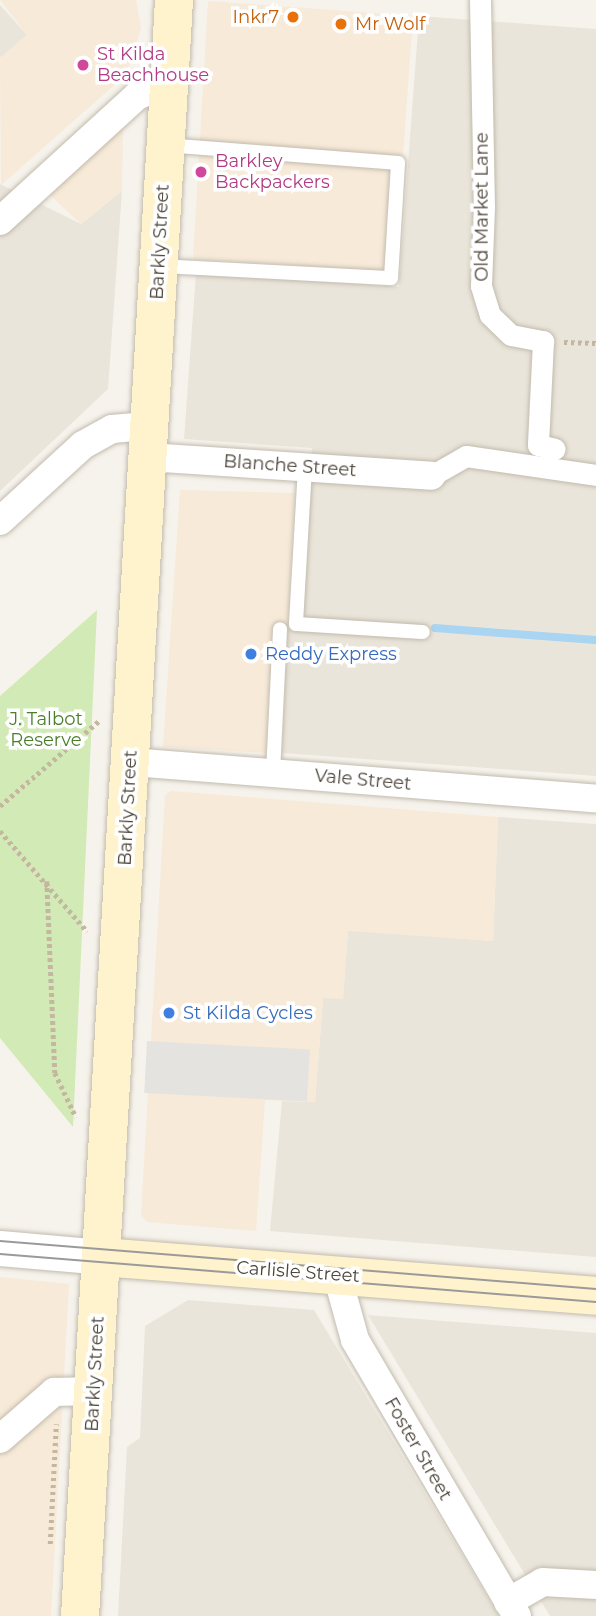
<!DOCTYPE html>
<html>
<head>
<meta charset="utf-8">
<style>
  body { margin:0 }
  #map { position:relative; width:596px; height:1616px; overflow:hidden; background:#f6f3ec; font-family:Montserrat,sans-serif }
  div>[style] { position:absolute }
  .residential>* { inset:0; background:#eae5da }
  .commercial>* { inset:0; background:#f7ead8 }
  .green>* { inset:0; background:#d2eab5 }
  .parking>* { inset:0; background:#e5e3e0; transform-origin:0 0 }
  .stream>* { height:8px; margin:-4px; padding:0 4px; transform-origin:4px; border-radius:4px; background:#a9d4f2 }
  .path>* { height:4.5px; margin-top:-2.25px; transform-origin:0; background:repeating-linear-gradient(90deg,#c4b79f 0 3.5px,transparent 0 7px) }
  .roads { filter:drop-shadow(0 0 2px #c2bbae) drop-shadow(0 0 2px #c2bbae) }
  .service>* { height:14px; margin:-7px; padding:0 7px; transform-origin:7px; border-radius:7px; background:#fff }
  .pedestrian>* { height:21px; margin:-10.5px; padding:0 10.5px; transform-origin:10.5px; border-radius:10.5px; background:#fff }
  .minor>* { height:28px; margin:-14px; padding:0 14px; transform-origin:14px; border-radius:14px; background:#fff }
  .tertiary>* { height:35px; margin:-17.5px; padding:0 17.5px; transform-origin:17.5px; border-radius:17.5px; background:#fff }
  .secondary>* { height:38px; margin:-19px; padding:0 19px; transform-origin:19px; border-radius:19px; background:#fff3cd }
  .tram>* { height:2px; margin:-1px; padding:0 1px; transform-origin:1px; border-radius:1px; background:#9a9a9a }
  .dots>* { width:19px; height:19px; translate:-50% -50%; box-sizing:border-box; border:4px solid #fff; border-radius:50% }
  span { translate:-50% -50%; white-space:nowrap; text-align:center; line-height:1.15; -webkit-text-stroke:7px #fff; paint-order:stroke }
  .food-label { font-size:18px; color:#c56008 }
  .right { translate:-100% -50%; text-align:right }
  .left { translate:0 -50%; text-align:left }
  .hotel-label { font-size:18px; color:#b23c85 }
  .street-label { font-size:18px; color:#4b4439 }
  .shop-label { font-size:18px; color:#366cbe }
  .park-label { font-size:18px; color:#4a7f2a }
</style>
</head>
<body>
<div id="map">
  <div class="residential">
    <div style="clip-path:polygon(0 5px,27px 35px,0 58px)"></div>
    <div style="clip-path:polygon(419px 16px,596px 29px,596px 776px,282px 753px,287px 629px,300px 629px,312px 448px,184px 439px,196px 272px,399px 287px)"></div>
    <div style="clip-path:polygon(0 184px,81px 224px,122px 191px,108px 389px,0 491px)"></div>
    <div style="clip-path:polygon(498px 817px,596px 824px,596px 1257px,270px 1231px,282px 1101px,315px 1102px,323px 998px,343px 998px,348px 930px,493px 941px)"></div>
    <div style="clip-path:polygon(188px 1300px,314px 1310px,499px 1616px,118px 1616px,127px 1447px,140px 1438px,145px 1326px)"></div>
    <div style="clip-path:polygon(368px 1315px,596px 1333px,596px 1616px,550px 1616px)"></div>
  </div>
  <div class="commercial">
    <div style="clip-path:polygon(0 0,136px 0,141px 28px,127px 74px,1px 185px,0 58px,27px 35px)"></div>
    <div style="clip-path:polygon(208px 1px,413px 16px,403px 155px,392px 155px,384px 271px,193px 259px)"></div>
    <div style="clip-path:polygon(123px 125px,122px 191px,81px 224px,50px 195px)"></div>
    <div style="clip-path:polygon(180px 490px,295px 493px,288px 625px,276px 624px,268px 753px,163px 747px)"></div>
    <div style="clip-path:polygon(171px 791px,498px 817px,493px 941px,348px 931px,343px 999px,323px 998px,315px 1102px,265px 1100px,256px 1231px,147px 1222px,141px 1215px,165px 795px)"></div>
    <div style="clip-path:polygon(0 1277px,69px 1284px,51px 1616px,0 1616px)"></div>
  </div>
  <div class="green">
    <div style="clip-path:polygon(97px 610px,73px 1127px,0 1038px,0 696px)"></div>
  </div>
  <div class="parking">
    <div style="left:147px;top:1041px;width:163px;height:52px;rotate:3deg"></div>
  </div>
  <div class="stream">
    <div style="left:435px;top:628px;width:161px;rotate:4.3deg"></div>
  </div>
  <div class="path">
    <div style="left:564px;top:342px;width:32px;rotate:2deg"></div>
    <div style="left:0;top:806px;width:132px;rotate:-40.7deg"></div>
    <div style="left:0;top:831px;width:133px;rotate:49deg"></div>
    <div style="left:47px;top:881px;width:192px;rotate:87.6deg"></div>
    <div style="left:55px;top:1073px;width:49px;rotate:64.5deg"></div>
    <div style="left:50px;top:1544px;width:120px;rotate:-87.1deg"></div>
  </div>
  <div class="roads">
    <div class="service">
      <div style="left:160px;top:266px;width:231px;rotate:3deg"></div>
      <div style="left:391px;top:278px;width:115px;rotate:-86.5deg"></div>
      <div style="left:398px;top:163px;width:233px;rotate:-175.6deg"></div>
      <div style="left:305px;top:467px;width:157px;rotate:93.3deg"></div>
      <div style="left:296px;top:624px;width:127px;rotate:3.6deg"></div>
      <div style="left:273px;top:773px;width:144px;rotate:-87.2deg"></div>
    </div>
    <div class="pedestrian">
      <div style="left:480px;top:0;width:207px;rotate:88.9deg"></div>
      <div style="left:484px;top:207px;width:79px;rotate:92.2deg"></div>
      <div style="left:481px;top:286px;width:30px;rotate:73deg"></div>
      <div style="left:490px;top:315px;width:29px;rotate:44deg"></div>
      <div style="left:511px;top:335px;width:33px;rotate:11deg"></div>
      <div style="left:543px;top:341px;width:104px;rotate:92.8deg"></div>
      <div style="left:538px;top:445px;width:17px;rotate:13deg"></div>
      <div style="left:431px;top:476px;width:40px;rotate:-29.7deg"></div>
      <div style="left:466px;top:456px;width:131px;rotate:8.3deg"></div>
    </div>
    <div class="minor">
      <div style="left:0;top:221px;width:185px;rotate:-42.4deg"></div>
      <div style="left:137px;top:96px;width:36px;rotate:-24deg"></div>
      <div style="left:148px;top:457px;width:284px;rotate:3.8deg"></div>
      <div style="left:0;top:521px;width:113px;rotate:-42.5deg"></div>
      <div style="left:83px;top:445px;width:33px;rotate:-29deg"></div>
      <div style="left:112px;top:429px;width:37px;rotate:-5deg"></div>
      <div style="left:131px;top:762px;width:466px;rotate:4.5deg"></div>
      <div style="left:337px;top:1275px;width:67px;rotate:74.5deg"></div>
      <div style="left:355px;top:1340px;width:320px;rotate:59.6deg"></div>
      <div style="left:0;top:1439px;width:72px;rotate:-41deg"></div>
      <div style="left:54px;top:1392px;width:40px;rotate:-1.4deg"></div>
      <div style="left:508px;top:1602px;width:40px;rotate:-29.7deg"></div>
      <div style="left:543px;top:1582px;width:53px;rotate:3.2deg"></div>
    </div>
    <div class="tertiary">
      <div style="left:0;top:1248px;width:102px;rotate:5deg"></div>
    </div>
    <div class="secondary">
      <div style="left:102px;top:1257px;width:496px;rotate:4.5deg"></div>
      <div style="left:80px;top:1616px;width:1619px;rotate:-86.67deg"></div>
    </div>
  </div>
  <div class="tram">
    <div style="left:0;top:1241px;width:598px;rotate:4.6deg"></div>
    <div style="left:0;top:1254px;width:598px;rotate:4.6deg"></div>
  </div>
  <div class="dots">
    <div style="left:293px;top:17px;background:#e8710a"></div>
    <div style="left:341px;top:24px;background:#e8710a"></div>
    <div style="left:83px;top:65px;background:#d1479c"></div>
    <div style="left:201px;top:172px;background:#d1479c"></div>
    <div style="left:251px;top:654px;background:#3f7fe0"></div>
    <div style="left:169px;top:1013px;background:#3f7fe0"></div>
  </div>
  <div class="food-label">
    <span class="right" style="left:279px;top:17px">Inkr7</span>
    <span class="left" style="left:355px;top:24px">Mr Wolf</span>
  </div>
  <div class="hotel-label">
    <span class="left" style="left:97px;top:65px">St Kilda<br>Beachhouse</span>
    <span class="left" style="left:215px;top:172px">Barkley<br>Backpackers</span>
  </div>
  <div class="street-label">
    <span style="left:482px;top:207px;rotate:-90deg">Old Market Lane</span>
    <span style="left:160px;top:242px;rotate:-87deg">Barkly Street</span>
    <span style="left:290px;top:466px;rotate:4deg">Blanche Street</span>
    <span style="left:363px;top:780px;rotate:5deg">Vale Street</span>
    <span style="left:128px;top:808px;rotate:-87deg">Barkly Street</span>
    <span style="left:298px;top:1272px;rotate:4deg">Carlisle Street</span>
    <span style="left:95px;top:1374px;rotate:-87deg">Barkly Street</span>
    <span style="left:418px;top:1449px;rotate:60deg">Foster Street</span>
  </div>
  <div class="shop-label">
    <span class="left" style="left:265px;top:654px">Reddy Express</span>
    <span class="left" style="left:183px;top:1013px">St Kilda Cycles</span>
  </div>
  <div class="park-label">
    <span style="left:46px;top:730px">J. Talbot<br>Reserve</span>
  </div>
</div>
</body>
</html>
